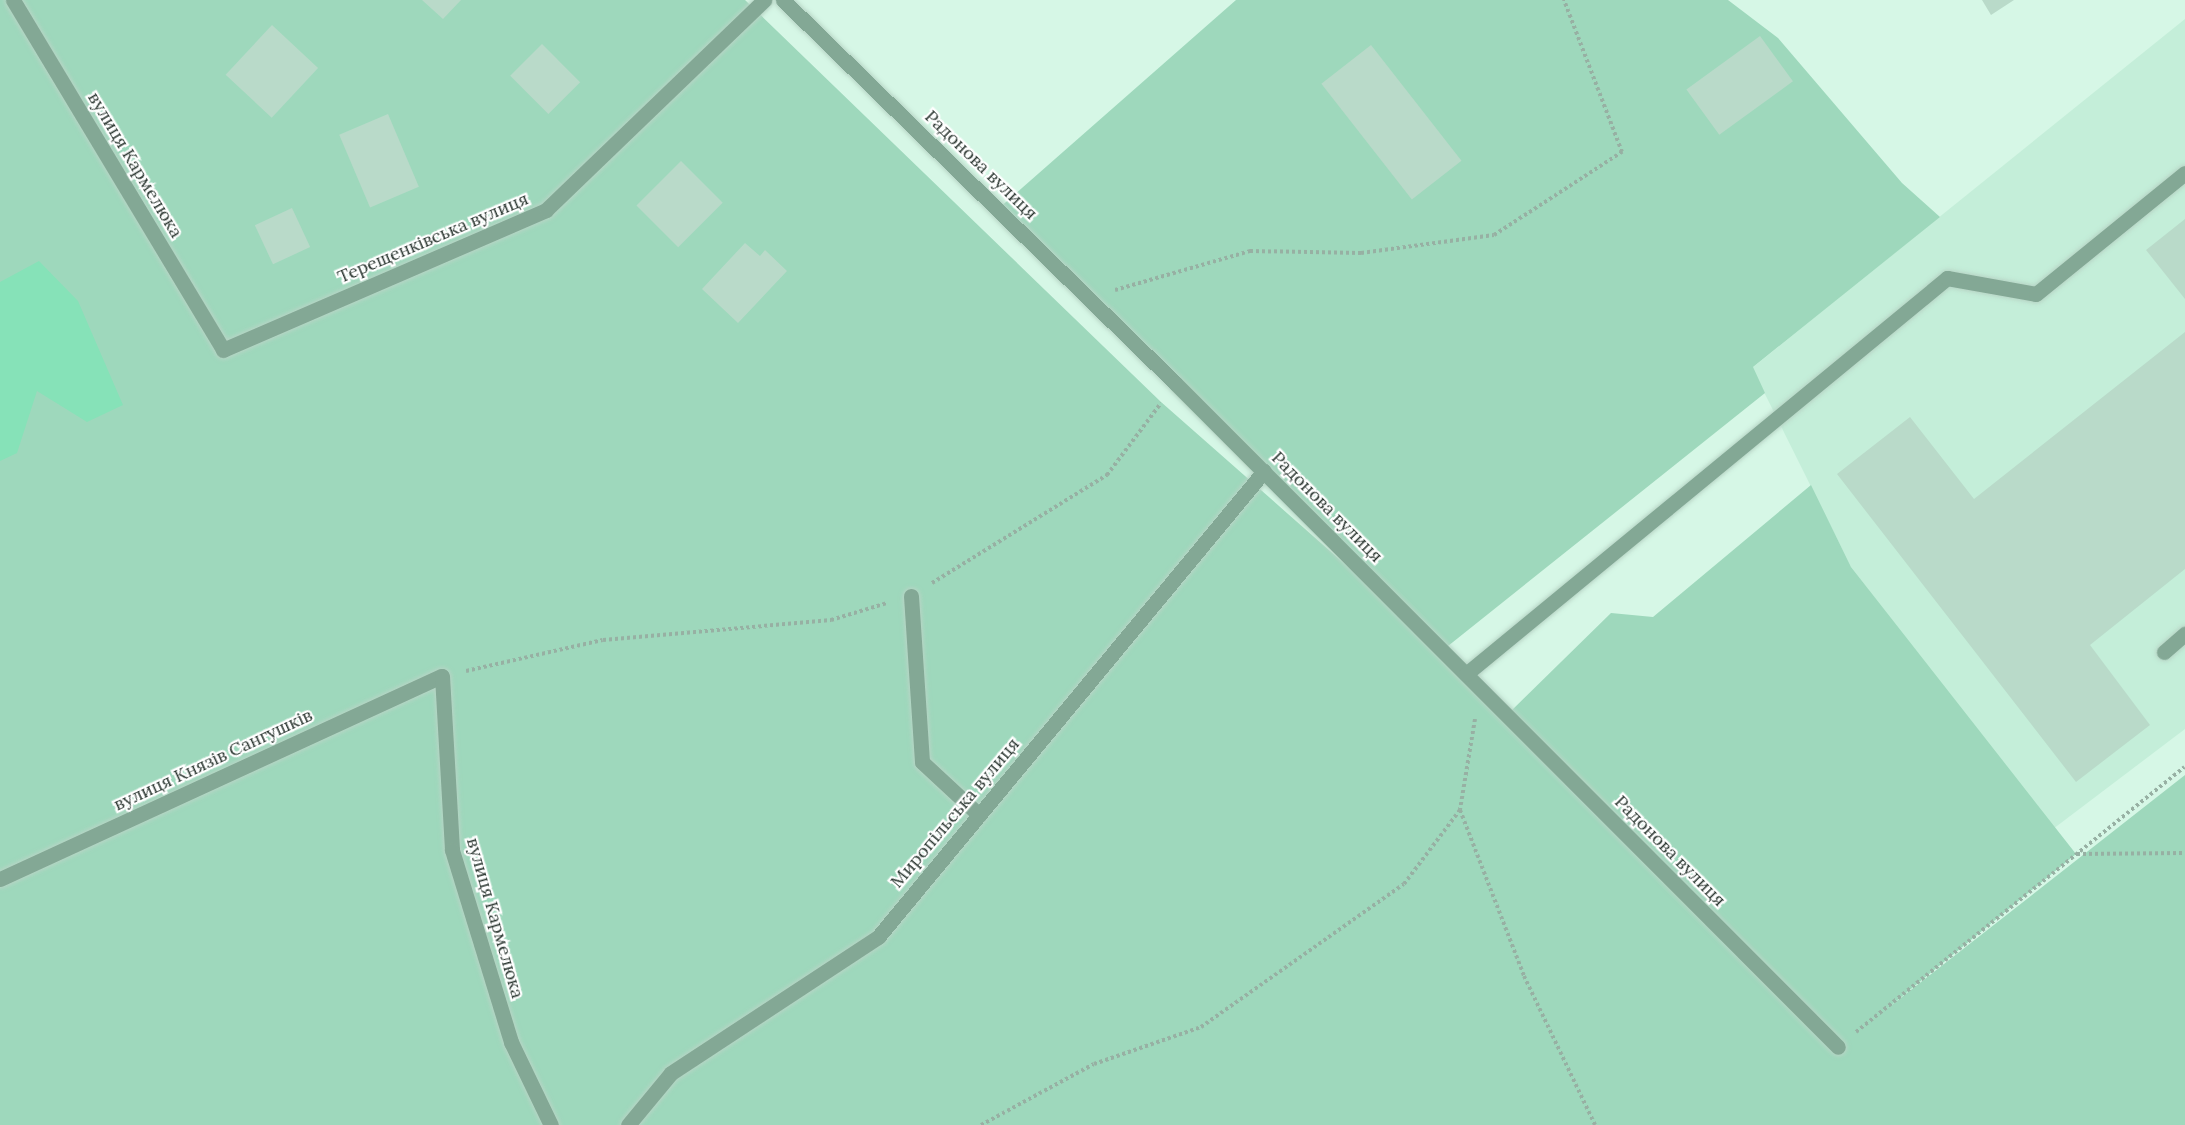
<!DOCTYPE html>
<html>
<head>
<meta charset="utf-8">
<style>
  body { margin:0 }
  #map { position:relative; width:2185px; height:1125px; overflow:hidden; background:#d6f7e6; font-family:Lora,serif }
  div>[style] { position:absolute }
  .built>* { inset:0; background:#c4eed9 }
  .green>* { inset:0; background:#9ed8bc }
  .water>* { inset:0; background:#86e2b8 }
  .building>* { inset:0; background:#b9dac9; transform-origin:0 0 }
  .path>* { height:4px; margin-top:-2px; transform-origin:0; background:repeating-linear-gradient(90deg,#97b0a3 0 3px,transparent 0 6px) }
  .roads { filter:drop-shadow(0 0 2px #b7d4c5) drop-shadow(0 0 2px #b7d4c5) }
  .minor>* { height:15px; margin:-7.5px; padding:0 7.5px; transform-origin:7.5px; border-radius:7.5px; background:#83a895 }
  span { translate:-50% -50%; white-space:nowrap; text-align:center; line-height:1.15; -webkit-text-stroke:4.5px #fff; paint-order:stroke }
  .street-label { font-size:18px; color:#28342e }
</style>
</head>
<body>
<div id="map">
  <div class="built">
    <div style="clip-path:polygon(2185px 19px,2185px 729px,2053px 829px,1851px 567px,1752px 368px)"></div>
  </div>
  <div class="green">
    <div style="clip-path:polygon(0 0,745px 0,1161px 402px,1431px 640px,998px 209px,1236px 0,1728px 0,1778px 38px,1902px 183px,1940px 217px,1753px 367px,1765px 393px,1443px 650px,1507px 715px,1611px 613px,1653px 617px,1811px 485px,1851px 567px,2076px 854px,1884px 1011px,2185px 775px,2185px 1125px,0 1125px)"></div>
  </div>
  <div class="water">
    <div style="clip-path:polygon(39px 261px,78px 301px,123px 405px,87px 422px,37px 391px,17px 453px,0 461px,0 282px)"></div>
  </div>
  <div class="building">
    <div style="clip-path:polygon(422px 0,461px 0,443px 19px)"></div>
    <div style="clip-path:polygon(1982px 0,2014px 0,1991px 15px)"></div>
    <div style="left:272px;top:25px;width:63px;height:68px;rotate:43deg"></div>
    <div style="left:1760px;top:36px;width:56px;height:91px;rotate:54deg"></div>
    <div style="left:542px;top:44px;width:54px;height:45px;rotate:45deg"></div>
    <div style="left:1371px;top:45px;width:147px;height:63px;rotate:52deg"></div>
    <div style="left:388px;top:114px;width:79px;height:53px;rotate:67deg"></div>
    <div style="left:681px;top:161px;width:59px;height:63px;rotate:45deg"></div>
    <div style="left:292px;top:208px;width:43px;height:41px;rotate:65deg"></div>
    <div style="clip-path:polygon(2185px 219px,2185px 299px,2146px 250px)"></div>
    <div style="clip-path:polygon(745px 243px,760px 256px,765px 250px,787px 271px,738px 323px,702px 289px)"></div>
    <div style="clip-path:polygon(2185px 332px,2185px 569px,2090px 645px,2150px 725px,2076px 782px,1837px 474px,1910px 417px,1974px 499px)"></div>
  </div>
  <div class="path">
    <div style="left:1115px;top:290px;width:141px;rotate:-16.1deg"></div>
    <div style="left:1250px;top:251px;width:111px;rotate:1deg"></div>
    <div style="left:1361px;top:253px;width:134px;rotate:-7.7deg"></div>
    <div style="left:1494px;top:235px;width:153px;rotate:-33deg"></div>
    <div style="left:1622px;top:152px;width:163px;rotate:-110.9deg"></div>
    <div style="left:932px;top:583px;width:206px;rotate:-31.7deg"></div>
    <div style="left:1107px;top:475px;width:90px;rotate:-53.1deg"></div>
    <div style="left:466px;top:671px;width:140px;rotate:-12.8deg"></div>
    <div style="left:603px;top:640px;width:229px;rotate:-5deg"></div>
    <div style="left:831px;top:620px;width:59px;rotate:-16.9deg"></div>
    <div style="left:1475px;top:719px;width:92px;rotate:99.4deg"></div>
    <div style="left:1460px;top:810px;width:178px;rotate:68.9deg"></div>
    <div style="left:1524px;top:976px;width:165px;rotate:64.5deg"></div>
    <div style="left:2077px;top:854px;width:108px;rotate:-0.5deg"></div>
    <div style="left:1856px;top:1032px;width:422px;rotate:-38.9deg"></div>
    <div style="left:981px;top:1125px;width:128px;rotate:-28.4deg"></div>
    <div style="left:1094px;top:1064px;width:113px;rotate:-19.1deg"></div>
    <div style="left:1201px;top:1027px;width:248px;rotate:-35.2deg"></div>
    <div style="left:1404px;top:884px;width:93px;rotate:-52.9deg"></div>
  </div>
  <div class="roads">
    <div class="minor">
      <div style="left:13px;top:0;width:408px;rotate:59deg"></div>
      <div style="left:223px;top:350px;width:352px;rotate:-23.4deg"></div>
      <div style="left:546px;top:210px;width:303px;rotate:-43.9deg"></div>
      <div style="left:783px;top:0;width:548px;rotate:44.33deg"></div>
      <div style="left:1175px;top:383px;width:938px;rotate:45.04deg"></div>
      <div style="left:911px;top:596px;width:166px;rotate:86.2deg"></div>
      <div style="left:922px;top:762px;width:78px;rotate:42.9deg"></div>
      <div style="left:2164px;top:652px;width:28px;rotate:-41deg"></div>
      <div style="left:1466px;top:674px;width:623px;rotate:-39.46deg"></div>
      <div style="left:1947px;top:278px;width:90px;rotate:10.2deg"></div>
      <div style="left:2036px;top:294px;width:192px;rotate:-39.1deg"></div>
      <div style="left:0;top:879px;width:486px;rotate:-24.7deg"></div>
      <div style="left:442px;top:676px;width:174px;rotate:86.7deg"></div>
      <div style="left:452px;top:850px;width:201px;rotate:72.9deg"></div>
      <div style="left:511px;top:1042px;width:92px;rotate:64.3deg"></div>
      <div style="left:628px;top:1125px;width:67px;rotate:-50.4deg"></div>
      <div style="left:671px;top:1073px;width:248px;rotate:-33.3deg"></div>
      <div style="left:878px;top:937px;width:605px;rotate:-50.36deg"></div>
    </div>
  </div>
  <div class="street-label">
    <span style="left:135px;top:165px;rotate:59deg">вулиця Кармелюка</span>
    <span style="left:981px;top:165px;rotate:44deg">Радонова вулиця</span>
    <span style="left:433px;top:238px;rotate:-23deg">Терещенківська вулиця</span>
    <span style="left:1327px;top:507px;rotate:45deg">Радонова вулиця</span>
    <span style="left:213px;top:760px;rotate:-25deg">вулиця Князів Сангушків</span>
    <span style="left:955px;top:813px;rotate:-50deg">Миропільська вулиця</span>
    <span style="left:1670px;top:851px;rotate:45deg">Радонова вулиця</span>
    <span style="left:495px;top:918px;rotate:74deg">вулиця Кармелюка</span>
  </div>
</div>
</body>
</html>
